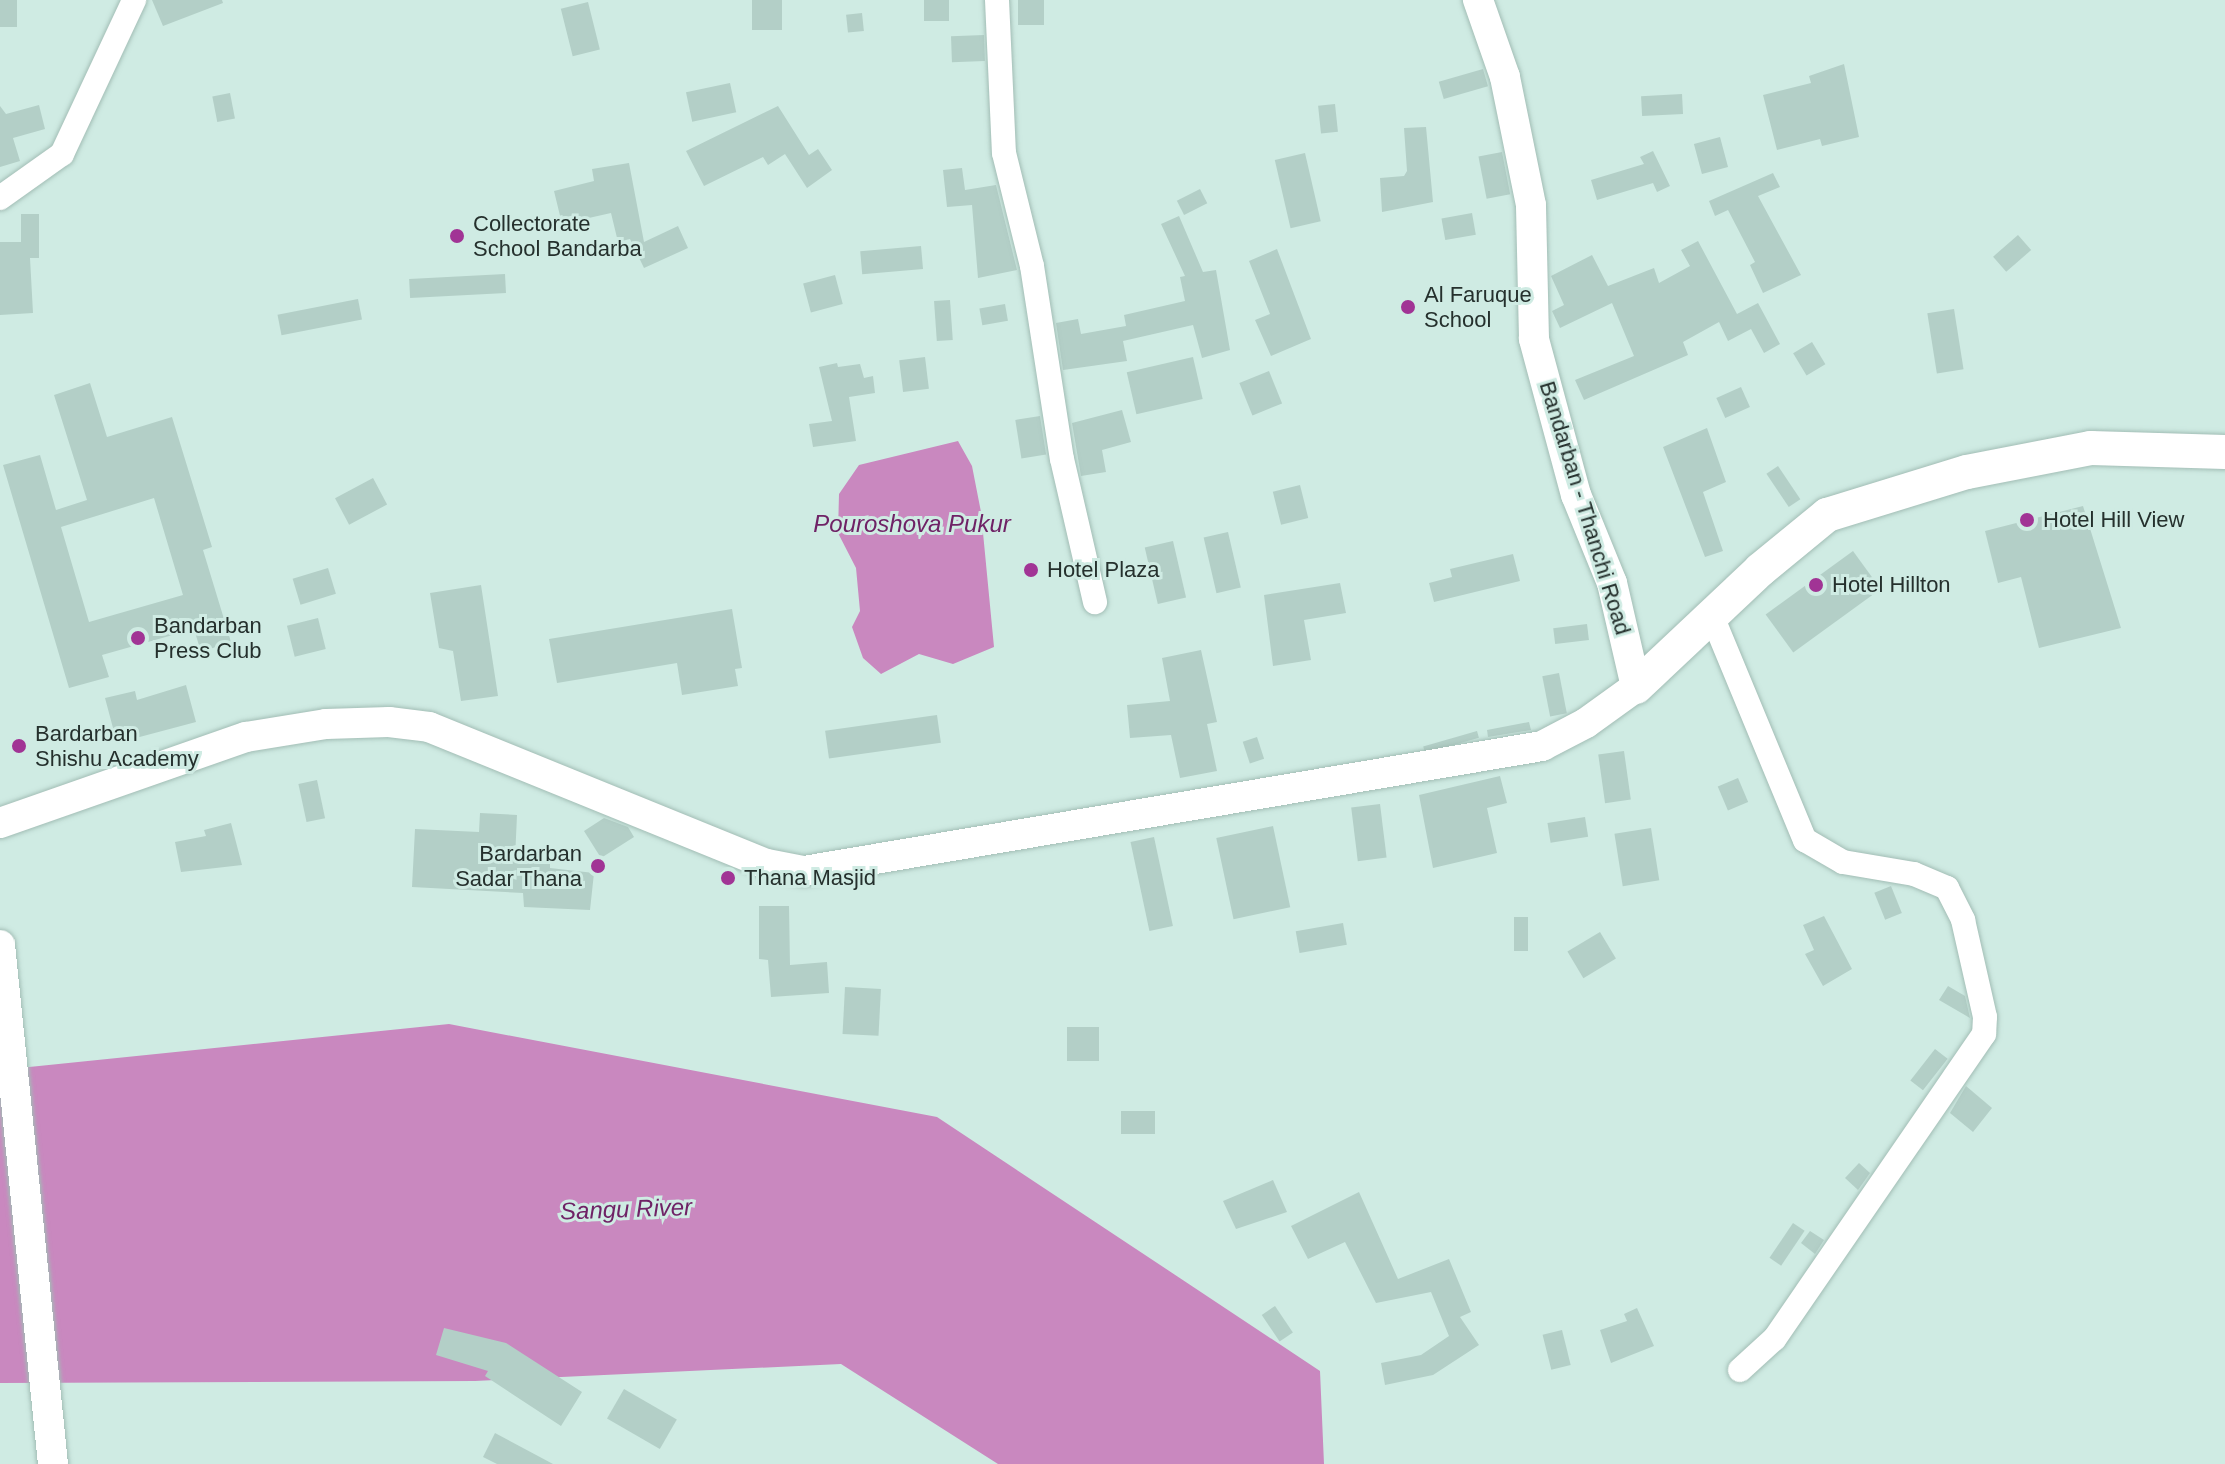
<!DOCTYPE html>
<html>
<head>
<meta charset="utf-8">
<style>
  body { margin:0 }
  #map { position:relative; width:2225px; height:1464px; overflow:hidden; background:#cfebe3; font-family:Helvetica,sans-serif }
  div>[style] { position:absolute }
  .water>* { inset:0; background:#c988bf }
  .building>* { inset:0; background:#b3cfc7; transform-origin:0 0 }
  .roads { filter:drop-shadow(0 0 2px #a2bdb5) drop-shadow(0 0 2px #a2bdb5) }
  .minor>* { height:24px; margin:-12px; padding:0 12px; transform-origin:12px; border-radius:12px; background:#fff }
  .major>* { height:30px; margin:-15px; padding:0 15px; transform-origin:15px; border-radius:15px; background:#fff }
  .highway>* { height:34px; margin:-17px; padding:0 17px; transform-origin:17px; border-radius:17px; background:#fff }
  .dots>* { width:22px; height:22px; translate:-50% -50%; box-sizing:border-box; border:4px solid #cfebe3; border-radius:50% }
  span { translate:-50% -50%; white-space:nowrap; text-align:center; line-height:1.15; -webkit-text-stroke:6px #cfebe3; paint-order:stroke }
  .poi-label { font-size:22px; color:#25302d }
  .left { translate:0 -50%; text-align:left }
  .right { translate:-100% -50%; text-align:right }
  .street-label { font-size:22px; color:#25302d }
  .water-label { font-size:24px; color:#6f2266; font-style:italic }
</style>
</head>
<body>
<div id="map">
  <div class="water">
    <div style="clip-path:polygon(958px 441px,972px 466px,981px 512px,994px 647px,953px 664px,919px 654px,881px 674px,863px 658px,852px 627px,860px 611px,856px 568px,838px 533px,839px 494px,859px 465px)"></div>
    <div style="clip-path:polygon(449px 1024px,937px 1117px,1320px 1371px,1324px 1464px,998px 1464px,841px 1364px,475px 1381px,0 1383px,0 1070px)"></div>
  </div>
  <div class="building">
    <div style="left:0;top:0;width:17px;height:27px"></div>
    <div style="clip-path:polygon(152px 0,222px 0,223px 3px,163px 26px)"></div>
    <div style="left:752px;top:0;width:30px;height:30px"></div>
    <div style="left:924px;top:0;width:25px;height:21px"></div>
    <div style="left:1018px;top:0;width:26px;height:25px"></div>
    <div style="left:588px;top:2px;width:49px;height:28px;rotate:76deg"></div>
    <div style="left:862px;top:13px;width:18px;height:16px;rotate:84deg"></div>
    <div style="left:984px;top:35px;width:26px;height:33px;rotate:88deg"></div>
    <div style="clip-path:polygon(1844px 64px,1859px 137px,1822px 146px,1820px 139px,1777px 150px,1763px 95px,1811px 83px,1809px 76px)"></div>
    <div style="left:1483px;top:69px;width:18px;height:46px;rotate:74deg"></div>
    <div style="left:730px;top:83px;width:30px;height:45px;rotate:78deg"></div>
    <div style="left:230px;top:93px;width:26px;height:18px;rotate:79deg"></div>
    <div style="left:1682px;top:94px;width:20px;height:41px;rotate:87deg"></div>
    <div style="left:1335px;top:104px;width:28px;height:17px;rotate:84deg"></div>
    <div style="clip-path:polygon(39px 105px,45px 129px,13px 138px,20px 161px,0 167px,0 106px,6px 114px)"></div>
    <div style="clip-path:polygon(778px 106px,809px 155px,818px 149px,832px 170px,807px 188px,785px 154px,768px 165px,763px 157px,704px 186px,686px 151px)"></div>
    <div style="clip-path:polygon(1426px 127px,1433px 202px,1382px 212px,1380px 178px,1404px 176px,1407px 171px,1404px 128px)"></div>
    <div style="left:1720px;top:137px;width:31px;height:27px;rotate:75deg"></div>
    <div style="clip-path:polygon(1653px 151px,1670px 186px,1657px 192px,1653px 183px,1597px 200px,1591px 180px,1644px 164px,1640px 157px)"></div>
    <div style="left:1502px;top:152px;width:43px;height:24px;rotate:79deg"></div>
    <div style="left:1305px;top:153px;width:70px;height:31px;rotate:77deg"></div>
    <div style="clip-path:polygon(629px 163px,644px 242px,678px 226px,688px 248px,644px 268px,630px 239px,618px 242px,611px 213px,562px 224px,554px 191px,594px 181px,592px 169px)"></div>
    <div style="clip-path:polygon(962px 168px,965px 190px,996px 185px,1017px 270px,978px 278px,972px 205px,947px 207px,943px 170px)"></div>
    <div style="clip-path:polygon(1773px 173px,1780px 187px,1758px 196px,1801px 275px,1763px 293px,1750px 265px,1755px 262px,1728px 210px,1715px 216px,1709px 201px)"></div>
    <div style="left:1200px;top:189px;width:16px;height:26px;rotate:63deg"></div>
    <div style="left:1472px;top:213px;width:22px;height:31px;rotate:80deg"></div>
    <div style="clip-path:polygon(21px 214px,39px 214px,39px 258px,30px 258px,33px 313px,0 315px,0 242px,21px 242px)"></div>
    <div style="clip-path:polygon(1179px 216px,1203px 272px,1216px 270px,1230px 350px,1202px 358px,1193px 325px,1123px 341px,1127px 361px,1063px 370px,1056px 323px,1078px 319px,1081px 334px,1126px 326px,1124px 315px,1185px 301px,1180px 277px,1185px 276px,1161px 224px)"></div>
    <div style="left:2018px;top:235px;width:20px;height:33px;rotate:49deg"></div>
    <div style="clip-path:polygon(1698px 241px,1737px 314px,1758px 303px,1780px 344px,1764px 353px,1751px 329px,1728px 341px,1719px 322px,1683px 342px,1688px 355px,1584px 400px,1575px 380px,1634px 356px,1612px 303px,1560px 328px,1552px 311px,1564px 305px,1551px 276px,1592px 255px,1608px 286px,1654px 268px,1659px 283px,1690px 266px,1681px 250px)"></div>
    <div style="left:921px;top:246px;width:23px;height:61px;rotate:85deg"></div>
    <div style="clip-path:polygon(1277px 249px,1311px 339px,1271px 356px,1255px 320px,1270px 314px,1249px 261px)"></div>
    <div style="left:505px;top:274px;width:19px;height:96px;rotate:87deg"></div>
    <div style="left:835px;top:275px;width:30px;height:33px;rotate:75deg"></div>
    <div style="left:358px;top:299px;width:21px;height:82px;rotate:79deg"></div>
    <div style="left:950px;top:300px;width:40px;height:16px;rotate:86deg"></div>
    <div style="left:1005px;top:304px;width:17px;height:26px;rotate:80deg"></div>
    <div style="left:1954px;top:309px;width:61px;height:27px;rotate:81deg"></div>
    <div style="left:1812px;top:342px;width:26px;height:22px;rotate:59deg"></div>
    <div style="left:925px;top:357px;width:32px;height:26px;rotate:83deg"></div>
    <div style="left:1193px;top:357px;width:43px;height:68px;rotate:77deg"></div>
    <div style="clip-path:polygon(837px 363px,838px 367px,860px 364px,864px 378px,873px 376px,875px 393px,849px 397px,856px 441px,813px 447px,809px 424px,832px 421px,819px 367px)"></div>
    <div style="left:1269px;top:371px;width:35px;height:32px;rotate:68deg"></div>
    <div style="clip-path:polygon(evenodd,90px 383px,107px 437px,172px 417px,212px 547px,203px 550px,231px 642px,201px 652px,194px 629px,102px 655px,109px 677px,69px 688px,3px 465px,40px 455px,56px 510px,87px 500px,54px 395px,90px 383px,154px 498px,183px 595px,89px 622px,61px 527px,154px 498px)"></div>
    <div style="left:1741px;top:387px;width:22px;height:27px;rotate:66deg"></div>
    <div style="clip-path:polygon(1122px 410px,1131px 442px,1102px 450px,1106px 472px,1081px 476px,1072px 423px)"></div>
    <div style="left:1040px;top:416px;width:39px;height:25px;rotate:81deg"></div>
    <div style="clip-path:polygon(1707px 428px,1726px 482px,1703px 492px,1723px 551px,1705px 557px,1663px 447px)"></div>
    <div style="left:1778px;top:466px;width:40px;height:14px;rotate:56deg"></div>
    <div style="left:373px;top:478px;width:30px;height:43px;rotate:62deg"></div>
    <div style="left:1300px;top:485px;width:34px;height:28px;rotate:76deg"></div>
    <div style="clip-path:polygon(2083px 506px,2121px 628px,2039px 648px,2021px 577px,1998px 583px,1985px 531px)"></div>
    <div style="left:1228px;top:532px;width:57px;height:25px;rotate:77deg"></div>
    <div style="left:1173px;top:541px;width:58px;height:29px;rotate:77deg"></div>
    <div style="left:1853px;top:551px;width:47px;height:108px;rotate:54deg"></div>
    <div style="clip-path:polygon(1513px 554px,1520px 581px,1434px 602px,1429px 583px,1452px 577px,1450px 569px)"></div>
    <div style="left:328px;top:568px;width:27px;height:37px;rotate:73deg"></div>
    <div style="clip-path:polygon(1340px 583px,1346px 613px,1304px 620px,1311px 660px,1273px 666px,1264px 595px)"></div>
    <div style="clip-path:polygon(481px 585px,498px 696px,461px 701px,453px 651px,439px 648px,430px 593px)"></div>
    <div style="clip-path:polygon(732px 609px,742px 668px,735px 669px,738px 686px,682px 695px,677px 663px,557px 683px,549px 639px)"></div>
    <div style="left:318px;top:618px;width:32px;height:32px;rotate:76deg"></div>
    <div style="left:1587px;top:624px;width:16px;height:34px;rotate:83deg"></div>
    <div style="clip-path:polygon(1201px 650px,1217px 722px,1207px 724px,1217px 771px,1180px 778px,1171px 735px,1130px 738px,1127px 705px,1170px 701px,1162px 658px)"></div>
    <div style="left:1559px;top:673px;width:41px;height:17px;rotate:79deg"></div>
    <div style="clip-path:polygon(186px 685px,196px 722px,117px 743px,105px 698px,135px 691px,137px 700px)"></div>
    <div style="left:937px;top:715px;width:28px;height:113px;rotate:82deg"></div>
    <div style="clip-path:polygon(1529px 722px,1531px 730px,1488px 737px,1487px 730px)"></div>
    <div style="left:1477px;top:731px;width:7px;height:56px;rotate:74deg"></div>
    <div style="left:1257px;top:737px;width:23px;height:15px;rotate:72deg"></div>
    <div style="left:1624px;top:751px;width:49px;height:26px;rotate:82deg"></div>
    <div style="clip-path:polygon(1500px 776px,1507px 803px,1487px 808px,1497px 853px,1433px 868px,1419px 795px)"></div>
    <div style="left:1738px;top:778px;width:26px;height:22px;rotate:67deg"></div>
    <div style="left:317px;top:780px;width:39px;height:19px;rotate:78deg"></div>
    <div style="left:1380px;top:804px;width:54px;height:29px;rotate:83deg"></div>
    <div style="clip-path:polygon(480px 813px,517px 815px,515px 859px,550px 858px,550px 868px,594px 873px,590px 910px,524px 907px,523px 893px,412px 887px,415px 829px,479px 832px)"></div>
    <div style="left:1585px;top:817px;width:20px;height:38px;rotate:81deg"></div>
    <div style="clip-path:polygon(604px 818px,628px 827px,634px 837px,601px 858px,584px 831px)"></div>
    <div style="clip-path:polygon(231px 823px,242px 865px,181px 872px,175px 842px,206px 836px,204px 830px)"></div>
    <div style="left:1273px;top:826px;width:83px;height:58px;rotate:78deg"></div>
    <div style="left:1651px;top:828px;width:53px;height:37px;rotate:81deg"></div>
    <div style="left:1154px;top:837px;width:91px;height:24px;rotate:78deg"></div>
    <div style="left:1891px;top:886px;width:29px;height:18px;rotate:68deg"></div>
    <div style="clip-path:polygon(759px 906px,789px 906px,790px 965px,827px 962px,829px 993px,771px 997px,768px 960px,759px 959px)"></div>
    <div style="clip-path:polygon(1824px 916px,1852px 969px,1823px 986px,1805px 954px,1814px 950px,1803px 925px)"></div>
    <div style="left:1514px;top:917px;width:14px;height:34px"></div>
    <div style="left:1343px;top:923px;width:22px;height:48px;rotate:80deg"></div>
    <div style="left:1600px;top:932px;width:31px;height:38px;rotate:59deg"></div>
    <div style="clip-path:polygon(1948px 986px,1965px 996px,1970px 1018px,1939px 1000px)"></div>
    <div style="left:845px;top:987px;width:36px;height:47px;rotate:3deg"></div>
    <div style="left:1067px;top:1027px;width:32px;height:34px"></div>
    <div style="left:1935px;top:1049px;width:16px;height:40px;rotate:38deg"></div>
    <div style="clip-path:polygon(1966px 1086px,1992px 1108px,1973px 1132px,1950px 1113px)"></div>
    <div style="left:1121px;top:1111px;width:34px;height:23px"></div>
    <div style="clip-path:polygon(1859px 1163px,1870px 1173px,1858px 1190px,1845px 1178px)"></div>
    <div style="clip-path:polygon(1273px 1180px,1287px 1212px,1236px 1229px,1223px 1201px)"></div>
    <div style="clip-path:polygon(1359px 1192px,1398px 1279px,1449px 1259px,1471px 1312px,1460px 1317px,1479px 1345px,1433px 1375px,1385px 1385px,1381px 1363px,1421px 1355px,1449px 1336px,1431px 1292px,1376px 1303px,1345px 1242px,1308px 1259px,1291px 1226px)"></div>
    <div style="left:1793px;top:1223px;width:14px;height:42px;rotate:34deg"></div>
    <div style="clip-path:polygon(1810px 1231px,1824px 1240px,1815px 1254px,1801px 1243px)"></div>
    <div style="left:1275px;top:1306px;width:32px;height:16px;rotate:56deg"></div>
    <div style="clip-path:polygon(1637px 1308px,1654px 1346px,1611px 1363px,1600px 1330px,1627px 1321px,1624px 1314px)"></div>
    <div style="clip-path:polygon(444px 1328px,506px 1343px,582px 1392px,561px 1426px,485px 1376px,488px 1371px,436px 1355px)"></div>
    <div style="left:1562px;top:1330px;width:36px;height:20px;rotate:76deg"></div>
    <div style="left:624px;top:1389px;width:61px;height:34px;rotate:30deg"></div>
    <div style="clip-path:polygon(495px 1433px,553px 1464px,497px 1464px,483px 1457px)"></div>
  </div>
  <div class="roads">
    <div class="minor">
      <div style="left:997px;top:0;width:153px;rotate:87.4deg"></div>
      <div style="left:1004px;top:153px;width:116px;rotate:76.1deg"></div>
      <div style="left:1032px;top:266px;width:195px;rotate:81.2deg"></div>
      <div style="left:1062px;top:459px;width:147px;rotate:77deg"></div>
      <div style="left:0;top:198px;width:76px;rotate:-35.4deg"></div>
      <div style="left:62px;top:154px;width:170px;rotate:-64.9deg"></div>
      <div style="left:1712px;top:616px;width:243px;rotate:67.5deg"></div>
      <div style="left:1805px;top:840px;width:44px;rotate:30.1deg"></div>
      <div style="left:1843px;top:862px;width:72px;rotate:9.6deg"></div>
      <div style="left:1914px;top:874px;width:36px;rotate:23deg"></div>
      <div style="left:1947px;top:888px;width:36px;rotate:63deg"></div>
      <div style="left:1963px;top:920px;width:99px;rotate:77.2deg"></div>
      <div style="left:1985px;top:1017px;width:17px;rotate:93deg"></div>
      <div style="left:1984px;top:1034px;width:370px;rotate:124.5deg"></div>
      <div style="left:1774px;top:1339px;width:46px;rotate:137.6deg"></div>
    </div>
    <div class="major">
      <div style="left:0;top:823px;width:261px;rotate:-19.3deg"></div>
      <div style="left:246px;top:737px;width:81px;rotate:-9.2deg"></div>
      <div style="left:326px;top:724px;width:63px;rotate:-1.8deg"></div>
      <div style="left:389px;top:722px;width:40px;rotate:7.1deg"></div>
      <div style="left:429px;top:727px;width:365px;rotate:22.1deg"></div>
      <div style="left:767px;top:864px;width:38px;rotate:11deg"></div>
      <div style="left:804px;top:871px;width:749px;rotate:-9.61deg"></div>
      <div style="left:1542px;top:746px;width:50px;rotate:-27.6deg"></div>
      <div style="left:1586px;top:723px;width:62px;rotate:-35.8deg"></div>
      <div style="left:1636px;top:687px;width:107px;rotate:-103deg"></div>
      <div style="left:1612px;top:583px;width:95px;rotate:-112.2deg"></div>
      <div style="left:1576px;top:495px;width:162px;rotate:-105.1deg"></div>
      <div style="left:1534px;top:339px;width:134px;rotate:-91.3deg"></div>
      <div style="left:1531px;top:205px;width:131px;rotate:-101.5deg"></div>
      <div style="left:1505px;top:77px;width:82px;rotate:-109.3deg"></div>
      <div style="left:0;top:945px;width:522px;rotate:84.17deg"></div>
    </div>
    <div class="highway">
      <div style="left:1636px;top:687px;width:170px;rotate:-43.3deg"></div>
      <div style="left:1760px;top:570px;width:87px;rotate:-39.4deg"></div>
      <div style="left:1827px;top:515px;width:146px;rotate:-17.1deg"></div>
      <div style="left:1967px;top:472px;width:126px;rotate:-11deg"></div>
      <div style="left:2091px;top:448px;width:134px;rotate:1.7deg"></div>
    </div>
  </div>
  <div class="dots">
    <div style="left:457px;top:236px;background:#a13495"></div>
    <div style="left:1408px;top:307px;background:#a13495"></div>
    <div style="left:2027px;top:520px;background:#a13495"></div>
    <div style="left:1031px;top:570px;background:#a13495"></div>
    <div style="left:1816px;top:585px;background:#a13495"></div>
    <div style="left:138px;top:638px;background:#a13495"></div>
    <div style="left:19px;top:746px;background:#a13495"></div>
    <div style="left:598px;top:866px;background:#a13495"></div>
    <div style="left:728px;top:878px;background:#a13495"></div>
  </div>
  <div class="poi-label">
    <span class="left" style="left:473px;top:236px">Collectorate<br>School Bandarba</span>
    <span class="left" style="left:1424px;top:307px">Al Faruque<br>School</span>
    <span class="left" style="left:2043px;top:520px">Hotel Hill View</span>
    <span class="left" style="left:1047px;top:570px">Hotel Plaza</span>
    <span class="left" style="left:1832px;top:585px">Hotel Hillton</span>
    <span class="left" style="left:154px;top:638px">Bandarban<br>Press Club</span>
    <span class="left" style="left:35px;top:746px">Bardarban<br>Shishu Academy</span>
    <span class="right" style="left:582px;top:866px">Bardarban<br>Sadar Thana</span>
    <span class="left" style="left:744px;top:878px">Thana Masjid</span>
  </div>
  <div class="street-label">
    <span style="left:1585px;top:508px;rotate:73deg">Bandarban - Thanchi Road</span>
  </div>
  <div class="water-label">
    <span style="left:912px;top:524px">Pouroshova Pukur</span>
    <span style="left:626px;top:1209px;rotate:-2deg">Sangu River</span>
  </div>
</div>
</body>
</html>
